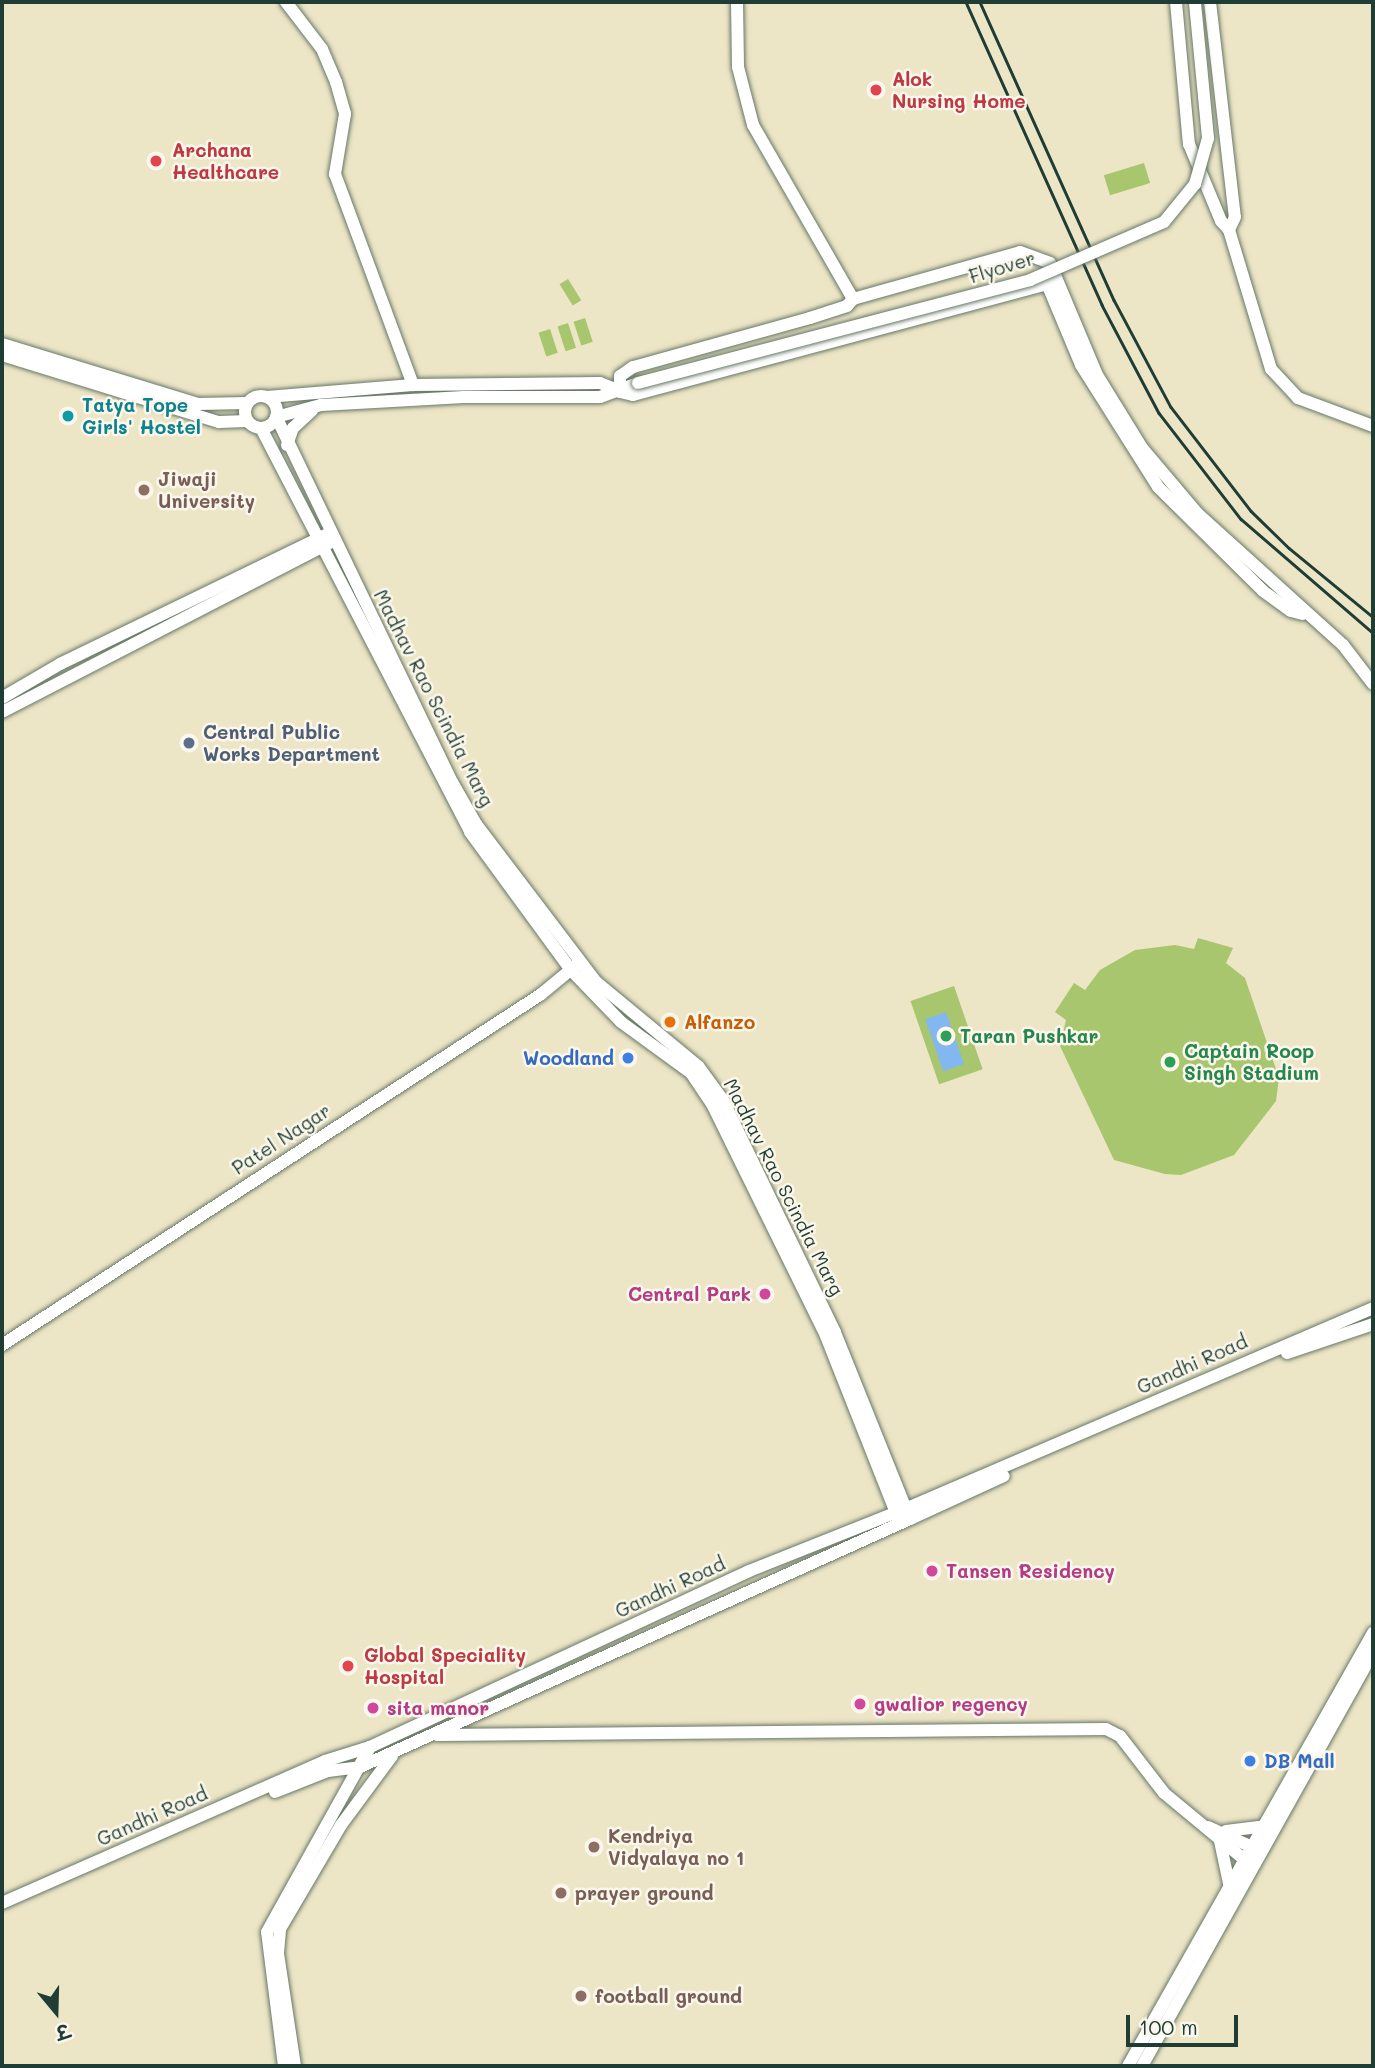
<!DOCTYPE html>
<html>
<head>
<meta charset="utf-8">
<style>
  body { margin:0 }
  #map { position:relative; width:1375px; height:2068px; overflow:hidden; background:#ece5c6; font-family:Mali,"Playpen Sans Deva",sans-serif }
  div>[style] { position:absolute }
  .green>* { inset:0; background:#a7c66d; transform-origin:0 0 }
  .water>* { inset:0; background:#82b7f0; transform-origin:0 0 }
  .roads { filter:drop-shadow(0 0 2px #677867) drop-shadow(0 0 2px #677867) }
  .secondary>* { height:12px; margin:-6px; padding:0 6px; transform-origin:6px; border-radius:6px; background:#fff }
  .primary>* { height:12px; margin:-6px; padding:0 6px; transform-origin:6px; border-radius:6px; background:#fff }
  .primary>.ring { margin:-6px; padding:0; box-sizing:content-box; background:none; border:12px solid #fff; border-radius:50% }
  .rail>* { height:2.5px; margin:-1.25px; padding:0 1.25px; transform-origin:1.25px; border-radius:1.25px; background:#1f3d34 }
  .bridges { filter:drop-shadow(0 0 2px #677867) drop-shadow(0 0 2px #677867) }
  .primary-bridge>* { height:12px; margin:-6px; padding:0 6px; transform-origin:6px; border-radius:6px; background:#fff }
  .dots>* { width:19px; height:19px; translate:-50% -50%; box-sizing:border-box; border:4px solid #fbf7ec; border-radius:50% }
  span { translate:-50% -50%; white-space:nowrap; text-align:center; line-height:1.15; -webkit-text-stroke:5px #fbf7ec; paint-order:stroke }
  .health-label { font-size:19px; color:#be3a42; font-weight:700 }
  .left { translate:0 -50%; text-align:left }
  .street-label { font-size:19px; color:#1f3d34 }
  .culture-label { font-size:19px; color:#0d838f; font-weight:700 }
  .education-label { font-size:19px; color:#785e54; font-weight:700 }
  .service-label { font-size:19px; color:#4e5e75; font-weight:700 }
  .food-label { font-size:19px; color:#c56008; font-weight:700 }
  .leisure-label { font-size:19px; color:#27864d; font-weight:700 }
  .shop-label { font-size:19px; color:#366cbe; font-weight:700 }
  .right { translate:-100% -50%; text-align:right }
  .hotel-label { font-size:19px; color:#b23c85; font-weight:700 }
  .frame { position:absolute; inset:0; border:4px solid #1f3d34; pointer-events:none }
  .north { position:absolute; left:21px; top:1977px; width:70px; height:70px; -webkit-text-stroke:5px #fbf7ec; paint-order:stroke; rotate:161deg; font-size:19px; font-weight:700; line-height:28px; text-align:center; color:#1f3d34 }
  .north::after { content:''; display:block; margin:auto; width:24px; height:32px; background:#1f3d34; clip-path:polygon(50% 0,100% 100%,50% 72%,0 100%) }
  .scale { position:absolute; left:1126px; top:2015px; width:112px; height:32px; box-sizing:border-box; border:4px solid #1f3d34; border-top:0; padding-left:9px; font-size:21px; line-height:24px; white-space:nowrap; color:#1f3d34; -webkit-text-stroke:5px #fbf7ec; paint-order:stroke }
</style>
</head>
<body>
<div id="map">
  <div class="green">
    <div style="left:1144px;top:163px;width:21px;height:42px;rotate:73deg"></div>
    <div style="left:568px;top:279px;width:25px;height:10px;rotate:58deg"></div>
    <div style="left:585px;top:318px;width:25px;height:12px;rotate:72deg"></div>
    <div style="left:568px;top:323px;width:26px;height:11px;rotate:72deg"></div>
    <div style="left:550px;top:329px;width:25px;height:12px;rotate:72deg"></div>
    <div style="clip-path:polygon(1198px 938px,1233px 948px,1226px 963px,1245px 978px,1279px 1078px,1276px 1101px,1234px 1155px,1181px 1175px,1165px 1174px,1114px 1160px,1060px 1046px,1066px 1020px,1055px 1012px,1074px 983px,1085px 990px,1100px 970px,1135px 950px,1175px 945px,1194px 949px)"></div>
    <div style="left:954px;top:986px;width:88px;height:46px;rotate:71deg"></div>
  </div>
  <div class="water">
    <div style="left:946px;top:1012px;width:55px;height:22px;rotate:71deg"></div>
  </div>
  <div class="roads">
    <div class="secondary">
      <div style="left:286px;top:2px;width:59px;rotate:52.5deg"></div>
      <div style="left:322px;top:49px;width:36px;rotate:67deg"></div>
      <div style="left:336px;top:82px;width:33px;rotate:74deg"></div>
      <div style="left:345px;top:114px;width:61px;rotate:99.5deg"></div>
      <div style="left:335px;top:174px;width:225px;rotate:69.7deg"></div>
      <div style="left:737px;top:2px;width:65px;rotate:89.1deg"></div>
      <div style="left:738px;top:67px;width:60px;rotate:75.5deg"></div>
      <div style="left:753px;top:125px;width:201px;rotate:60.1deg"></div>
      <div style="left:853px;top:299px;width:9px;rotate:131deg"></div>
      <div style="left:847px;top:306px;width:39px;rotate:162deg"></div>
      <div style="left:810px;top:318px;width:184px;rotate:164.5deg"></div>
      <div style="left:633px;top:367px;width:16px;rotate:145deg"></div>
      <div style="left:620px;top:376px;width:16px;rotate:90deg"></div>
      <div style="left:620px;top:392px;width:13px;rotate:13deg"></div>
      <div style="left:633px;top:395px;width:439px;rotate:-15deg"></div>
      <div style="left:1176px;top:2px;width:143px;rotate:84.8deg"></div>
      <div style="left:1189px;top:144px;width:83px;rotate:67.4deg"></div>
      <div style="left:1221px;top:221px;width:12px;rotate:48deg"></div>
      <div style="left:1229px;top:230px;width:145px;rotate:73.2deg"></div>
      <div style="left:1271px;top:369px;width:40px;rotate:47deg"></div>
      <div style="left:1298px;top:398px;width:80px;rotate:20.5deg"></div>
      <div style="left:1210px;top:2px;width:216px;rotate:83.4deg"></div>
      <div style="left:1235px;top:217px;width:14px;rotate:115deg"></div>
      <div style="left:1045px;top:279px;width:93px;rotate:67.3deg"></div>
      <div style="left:1081px;top:365px;width:144px;rotate:57.7deg"></div>
      <div style="left:1158px;top:487px;width:148px;rotate:44.7deg"></div>
      <div style="left:1263px;top:591px;width:34px;rotate:36deg"></div>
      <div style="left:1291px;top:611px;width:12px;rotate:14deg"></div>
      <div style="left:853px;top:299px;width:173px;rotate:-15.7deg"></div>
      <div style="left:1020px;top:252px;width:32px;rotate:20deg"></div>
      <div style="left:1050px;top:263px;width:121px;rotate:67.2deg"></div>
      <div style="left:1097px;top:375px;width:86px;rotate:58.3deg"></div>
      <div style="left:1142px;top:448px;width:87px;rotate:49.7deg"></div>
      <div style="left:1198px;top:514px;width:195px;rotate:42.1deg"></div>
      <div style="left:1343px;top:645px;width:49px;rotate:52.4deg"></div>
      <div style="left:2px;top:344px;width:205px;rotate:17deg"></div>
      <div style="left:198px;top:404px;width:49px;rotate:-1.2deg"></div>
      <div style="left:2px;top:355px;width:227px;rotate:17.2deg"></div>
      <div style="left:219px;top:422px;width:28px;rotate:-2deg"></div>
      <div style="left:2px;top:698px;width:67px;rotate:-30.4deg"></div>
      <div style="left:60px;top:664px;width:296px;rotate:-25.9deg"></div>
      <div style="left:2px;top:712px;width:373px;rotate:-27.3deg"></div>
      <div style="left:2px;top:1345px;width:642px;rotate:-33.05deg"></div>
      <div style="left:540px;top:995px;width:50px;rotate:-39.4deg"></div>
      <div style="left:1287px;top:1353px;width:91px;rotate:-18.6deg"></div>
      <div style="left:905px;top:1509px;width:509px;rotate:-23.24deg"></div>
      <div style="left:910px;top:1519px;width:103px;rotate:-24.6deg"></div>
      <div style="left:437px;top:1735px;width:669px;rotate:-0.51deg"></div>
      <div style="left:1106px;top:1729px;width:16px;rotate:27deg"></div>
      <div style="left:1120px;top:1736px;width:72px;rotate:52.3deg"></div>
      <div style="left:1164px;top:1793px;width:113px;rotate:39.6deg"></div>
      <div style="left:275px;top:1792px;width:57px;rotate:-21.6deg"></div>
      <div style="left:328px;top:1771px;width:32px;rotate:-7deg"></div>
      <div style="left:1208px;top:1827px;width:58px;rotate:24.4deg"></div>
      <div style="left:1226px;top:1831px;width:35px;rotate:-7deg"></div>
      <div style="left:1220px;top:1841px;width:48px;rotate:78deg"></div>
      <div style="left:2px;top:1903px;width:353px;rotate:-23.7deg"></div>
      <div style="left:325px;top:1761px;width:47px;rotate:-17.3deg"></div>
    </div>
    <div class="primary">
      <div class="ring" style="left:245px;top:396px;width:20px;height:20px"></div>
      <div style="left:267px;top:397px;width:146px;rotate:-4.7deg"></div>
      <div style="left:413px;top:385px;width:187px;rotate:-0.6deg"></div>
      <div style="left:600px;top:383px;width:14px;rotate:21deg"></div>
      <div style="left:261px;top:428px;width:455px;rotate:62.6deg"></div>
      <div style="left:470px;top:832px;width:171px;rotate:53.8deg"></div>
      <div style="left:571px;top:970px;width:72px;rotate:46.1deg"></div>
      <div style="left:621px;top:1022px;width:87px;rotate:36.1deg"></div>
      <div style="left:691px;top:1073px;width:40px;rotate:56deg"></div>
      <div style="left:713px;top:1106px;width:256px;rotate:63.8deg"></div>
      <div style="left:826px;top:1336px;width:201px;rotate:68.4deg"></div>
      <div style="left:287px;top:445px;width:18px;rotate:-71deg"></div>
      <div style="left:293px;top:428px;width:26px;rotate:-43deg"></div>
      <div style="left:360px;top:1767px;width:603px;rotate:-24.27deg"></div>
      <div style="left:910px;top:1519px;width:201px;rotate:-111.9deg"></div>
      <div style="left:835px;top:1332px;width:258px;rotate:-115.8deg"></div>
      <div style="left:723px;top:1100px;width:42px;rotate:-126.3deg"></div>
      <div style="left:698px;top:1066px;width:132px;rotate:-140.5deg"></div>
      <div style="left:596px;top:982px;width:198px;rotate:-127.2deg"></div>
      <div style="left:476px;top:824px;width:48px;rotate:-119.7deg"></div>
      <div style="left:452px;top:782px;width:405px;rotate:-115.7deg"></div>
      <div style="left:276px;top:417px;width:47px;rotate:-14.9deg"></div>
      <div style="left:321px;top:405px;width:143px;rotate:-3.2deg"></div>
      <div style="left:464px;top:397px;width:136px"></div>
      <div style="left:600px;top:397px;width:40px;rotate:-20.2deg"></div>
      <div style="left:284px;top:2066px;width:135px;rotate:-97.2deg"></div>
      <div style="left:267px;top:1932px;width:212px;rotate:-60.9deg"></div>
      <div style="left:370px;top:1747px;width:418px;rotate:-24.9deg"></div>
      <div style="left:749px;top:1571px;width:165px;rotate:-21.7deg"></div>
      <div style="left:295px;top:2066px;width:114px;rotate:-98.6deg"></div>
      <div style="left:278px;top:1953px;width:24px;rotate:-85deg"></div>
      <div style="left:280px;top:1929px;width:121px;rotate:-59.6deg"></div>
      <div style="left:341px;top:1825px;width:86px;rotate:-53.5deg"></div>
      <div style="left:1128px;top:2066px;width:498px;rotate:-60.5deg"></div>
      <div style="left:1142px;top:2066px;width:473px;rotate:-60.8deg"></div>
    </div>
  </div>
  <div class="rail">
    <div style="left:966px;top:2px;width:332px;rotate:65.8deg"></div>
    <div style="left:1102px;top:305px;width:122px;rotate:62.2deg"></div>
    <div style="left:1159px;top:413px;width:134px;rotate:52.3deg"></div>
    <div style="left:1241px;top:519px;width:174px;rotate:40.8deg"></div>
    <div style="left:980px;top:2px;width:327px;rotate:65.8deg"></div>
    <div style="left:1114px;top:300px;width:121px;rotate:62deg"></div>
    <div style="left:1171px;top:407px;width:131px;rotate:52.4deg"></div>
    <div style="left:1251px;top:511px;width:53px;rotate:44.2deg"></div>
    <div style="left:1289px;top:548px;width:109px;rotate:39.4deg"></div>
  </div>
  <div class="bridges">
    <div class="primary-bridge">
      <div style="left:638px;top:383px;width:405px;rotate:-14.7deg"></div>
      <div style="left:1030px;top:280px;width:146px;rotate:-23.4deg"></div>
      <div style="left:1164px;top:222px;width:49px;rotate:-50.8deg"></div>
      <div style="left:1195px;top:184px;width:48px;rotate:-74.2deg"></div>
      <div style="left:1208px;top:138px;width:137px;rotate:-95.5deg"></div>
    </div>
  </div>
  <div class="dots">
    <div style="left:876px;top:90px;background:#e0444e"></div>
    <div style="left:156px;top:161px;background:#e0444e"></div>
    <div style="left:68px;top:416px;background:#0f9aa8"></div>
    <div style="left:144px;top:490px;background:#8d6e63"></div>
    <div style="left:189px;top:743px;background:#5c6f8a"></div>
    <div style="left:670px;top:1022px;background:#e8710a"></div>
    <div style="left:946px;top:1036px;background:#2e9e5b"></div>
    <div style="left:628px;top:1058px;background:#3f7fe0"></div>
    <div style="left:1170px;top:1062px;background:#2e9e5b"></div>
    <div style="left:765px;top:1294px;background:#d1479c"></div>
    <div style="left:932px;top:1571px;background:#d1479c"></div>
    <div style="left:348px;top:1666px;background:#e0444e"></div>
    <div style="left:860px;top:1704px;background:#d1479c"></div>
    <div style="left:373px;top:1708px;background:#d1479c"></div>
    <div style="left:1250px;top:1761px;background:#3f7fe0"></div>
    <div style="left:594px;top:1847px;background:#8d6e63"></div>
    <div style="left:561px;top:1893px;background:#8d6e63"></div>
    <div style="left:581px;top:1996px;background:#8d6e63"></div>
  </div>
  <div class="health-label">
    <span class="left" style="left:892px;top:90px">Alok<br>Nursing Home</span>
    <span class="left" style="left:172px;top:161px">Archana<br>Healthcare</span>
    <span class="left" style="left:364px;top:1666px">Global Speciality<br>Hospital</span>
  </div>
  <div class="street-label">
    <span style="left:1002px;top:267px;rotate:-17deg">Flyover</span>
    <span style="left:434px;top:698px;rotate:63deg">Madhav Rao Scindia Marg</span>
    <span style="left:281px;top:1139px;rotate:-33deg">Patel Nagar</span>
    <span style="left:784px;top:1187px;rotate:63deg">Madhav Rao Scindia Marg</span>
    <span style="left:1192px;top:1364px;rotate:-24deg">Gandhi Road</span>
    <span style="left:670px;top:1587px;rotate:-25deg">Gandhi Road</span>
    <span style="left:152px;top:1816px;rotate:-24deg">Gandhi Road</span>
  </div>
  <div class="culture-label">
    <span class="left" style="left:82px;top:416px">Tatya Tope<br>Girls' Hostel</span>
  </div>
  <div class="education-label">
    <span class="left" style="left:158px;top:490px">Jiwaji<br>University</span>
    <span class="left" style="left:608px;top:1847px">Kendriya<br>Vidyalaya no 1</span>
    <span class="left" style="left:575px;top:1893px">prayer ground</span>
    <span class="left" style="left:595px;top:1996px">football ground</span>
  </div>
  <div class="service-label">
    <span class="left" style="left:203px;top:743px">Central Public<br>Works Department</span>
  </div>
  <div class="food-label">
    <span class="left" style="left:684px;top:1022px">Alfanzo</span>
  </div>
  <div class="leisure-label">
    <span class="left" style="left:960px;top:1036px">Taran Pushkar</span>
    <span class="left" style="left:1184px;top:1062px">Captain Roop<br>Singh Stadium</span>
  </div>
  <div class="shop-label">
    <span class="right" style="left:614px;top:1058px">Woodland</span>
    <span class="left" style="left:1264px;top:1761px">DB Mall</span>
  </div>
  <div class="hotel-label">
    <span class="right" style="left:751px;top:1294px">Central Park</span>
    <span class="left" style="left:946px;top:1571px">Tansen Residency</span>
    <span class="left" style="left:874px;top:1704px">gwalior regency</span>
    <span class="left" style="left:387px;top:1708px">sita manor</span>
  </div>
  <div class="frame"></div>
  <div class="north">उ</div>
  <div class="scale">100 m</div>
</div>
</body>
</html>
